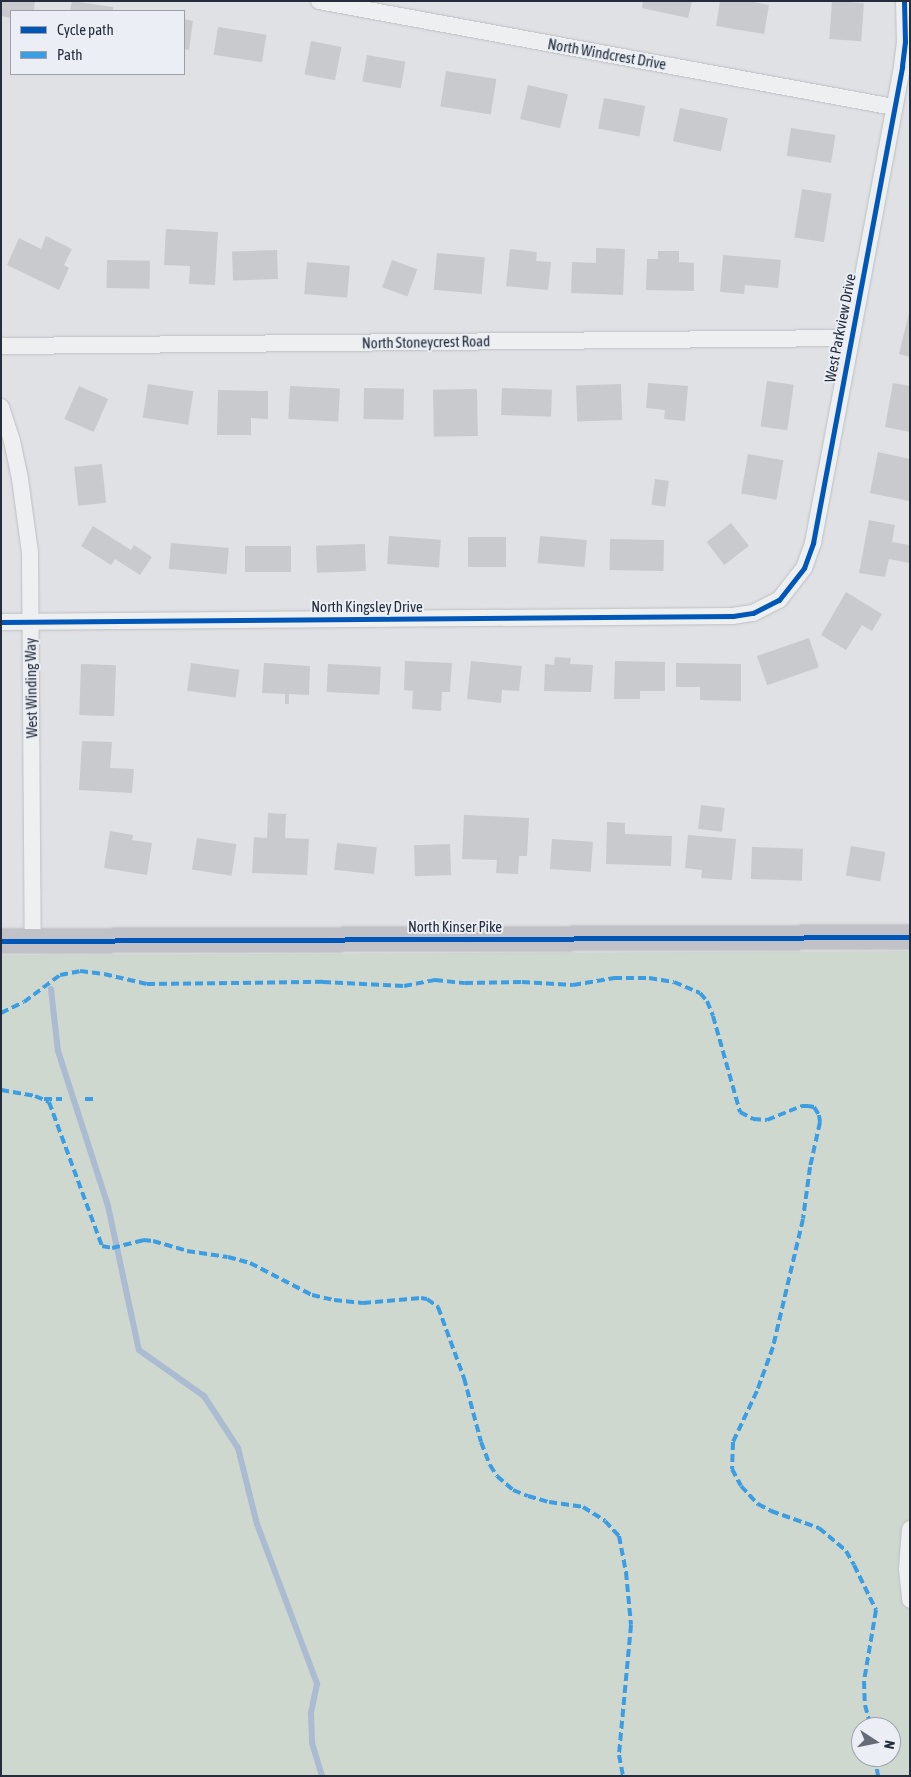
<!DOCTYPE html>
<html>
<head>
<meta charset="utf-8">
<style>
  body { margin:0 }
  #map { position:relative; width:911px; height:1777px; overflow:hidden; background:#dfe1e4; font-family:"Asap Condensed",sans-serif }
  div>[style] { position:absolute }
  .green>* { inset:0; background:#ced8cf }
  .stream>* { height:6px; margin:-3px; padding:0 3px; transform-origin:3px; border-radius:3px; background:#abbbd1 }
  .building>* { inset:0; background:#c9cace; transform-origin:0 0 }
  .roads { filter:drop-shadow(0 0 1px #bdbfc2) drop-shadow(0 0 1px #bdbfc2) }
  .street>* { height:16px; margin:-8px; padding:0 8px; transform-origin:8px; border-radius:8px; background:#eeeff1 }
  .secondary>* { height:24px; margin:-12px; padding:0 12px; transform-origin:12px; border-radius:12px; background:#c0c2c7 }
  .quiet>* { height:4px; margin-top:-2px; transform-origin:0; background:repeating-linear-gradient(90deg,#3c9de3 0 8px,transparent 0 12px) }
  .cycleway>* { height:5px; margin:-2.5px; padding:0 2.5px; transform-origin:2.5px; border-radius:2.5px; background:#0057b8 }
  span { translate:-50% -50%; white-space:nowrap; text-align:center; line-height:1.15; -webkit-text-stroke:4px #ebeff5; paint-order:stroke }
  .street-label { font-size:15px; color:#252d3d }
  .frame { position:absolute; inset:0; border:2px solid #252d3d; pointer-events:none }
  .legend { position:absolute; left:10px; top:10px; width:175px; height:65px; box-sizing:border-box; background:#ebeff5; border:1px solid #9ca1ab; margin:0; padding:6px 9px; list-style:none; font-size:15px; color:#252d3d }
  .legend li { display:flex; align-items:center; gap:10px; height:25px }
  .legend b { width:25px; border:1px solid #9ca1ab }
  .north { position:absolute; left:851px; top:1717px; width:50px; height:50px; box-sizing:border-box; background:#ebeff5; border:1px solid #9ca1ab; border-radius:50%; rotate:101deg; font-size:14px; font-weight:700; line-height:20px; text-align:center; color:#252d3d }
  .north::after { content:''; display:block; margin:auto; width:18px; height:22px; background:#666c77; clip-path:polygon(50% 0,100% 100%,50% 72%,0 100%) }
</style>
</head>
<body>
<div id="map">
  <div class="green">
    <div style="clip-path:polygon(evenodd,910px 951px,910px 1776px,1px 1776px,1px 955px,910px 951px,861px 1727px,891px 1727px,891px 1757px,861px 1757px,861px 1727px)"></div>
  </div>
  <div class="stream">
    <div style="left:51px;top:989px;width:62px;rotate:83.6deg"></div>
    <div style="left:58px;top:1051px;width:163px;rotate:72.1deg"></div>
    <div style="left:108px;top:1206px;width:147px;rotate:77.9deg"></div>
    <div style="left:139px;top:1350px;width:80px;rotate:35.3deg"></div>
    <div style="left:204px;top:1396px;width:62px;rotate:56.8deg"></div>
    <div style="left:238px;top:1448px;width:78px;rotate:76deg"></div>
    <div style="left:257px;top:1524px;width:171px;rotate:69.4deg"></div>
    <div style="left:317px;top:1684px;width:30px;rotate:102deg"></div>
    <div style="left:311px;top:1713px;width:30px;rotate:88deg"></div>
    <div style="left:312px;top:1743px;width:34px;rotate:73deg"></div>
  </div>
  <div class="building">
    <div style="clip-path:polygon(1px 1px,35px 1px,34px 11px,11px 11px,11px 18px,1px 16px)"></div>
    <div style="clip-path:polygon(72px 1px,113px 7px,113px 11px,70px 11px)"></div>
    <div style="clip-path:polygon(643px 1px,692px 1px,688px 18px,642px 8px)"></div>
    <div style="clip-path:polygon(720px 1px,749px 1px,769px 5px,764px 34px,716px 26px)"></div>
    <div style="left:832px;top:1px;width:32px;height:38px;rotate:4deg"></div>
    <div style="clip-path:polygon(184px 19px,193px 21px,189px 50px,184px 49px)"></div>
    <div style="left:218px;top:27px;width:49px;height:28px;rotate:9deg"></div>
    <div style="left:311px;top:41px;width:31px;height:34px;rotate:11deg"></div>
    <div style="left:367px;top:55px;width:39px;height:27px;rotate:10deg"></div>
    <div style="left:446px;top:71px;width:51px;height:36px;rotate:9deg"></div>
    <div style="left:528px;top:85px;width:41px;height:35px;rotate:13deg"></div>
    <div style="left:604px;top:98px;width:42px;height:31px;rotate:11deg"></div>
    <div style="left:680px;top:108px;width:49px;height:34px;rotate:12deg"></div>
    <div style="left:791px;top:128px;width:45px;height:28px;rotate:9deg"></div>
    <div style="left:802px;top:189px;width:30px;height:49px;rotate:9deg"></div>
    <div style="clip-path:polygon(166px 229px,218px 232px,215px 285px,189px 284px,190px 266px,164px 265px)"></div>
    <div style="clip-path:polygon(46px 236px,72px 249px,64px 265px,69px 268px,59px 290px,7px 265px,19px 238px,41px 249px)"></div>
    <div style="clip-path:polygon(596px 248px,625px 249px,623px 295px,571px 293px,572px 262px,596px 263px)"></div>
    <div style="clip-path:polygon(510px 249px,537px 252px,536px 261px,551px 262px,548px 290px,506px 286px)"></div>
    <div style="left:277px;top:250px;width:29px;height:45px;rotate:88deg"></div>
    <div style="clip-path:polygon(658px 251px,679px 251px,679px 262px,694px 263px,694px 291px,646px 290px,647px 259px,658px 259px)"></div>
    <div style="left:437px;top:253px;width:48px;height:37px;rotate:5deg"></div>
    <div style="clip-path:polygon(723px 255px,781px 260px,778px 288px,745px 285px,744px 294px,720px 292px)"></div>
    <div style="left:107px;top:260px;width:43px;height:28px;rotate:1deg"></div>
    <div style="left:392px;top:260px;width:27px;height:29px;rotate:20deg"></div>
    <div style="left:307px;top:262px;width:43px;height:32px;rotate:5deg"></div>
    <div style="clip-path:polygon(910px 309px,910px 357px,899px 354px)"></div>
    <div style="left:767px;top:381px;width:27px;height:46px;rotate:8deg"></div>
    <div style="clip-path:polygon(648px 383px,688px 386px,685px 421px,664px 419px,665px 410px,646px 408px)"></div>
    <div style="clip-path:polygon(893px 383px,910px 386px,910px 432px,885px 427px)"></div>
    <div style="left:148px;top:384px;width:46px;height:34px;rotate:9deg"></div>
    <div style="left:621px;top:384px;width:36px;height:45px;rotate:88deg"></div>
    <div style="left:79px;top:386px;width:32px;height:36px;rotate:24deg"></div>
    <div style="left:290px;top:386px;width:50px;height:33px;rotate:3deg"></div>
    <div style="left:364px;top:388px;width:40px;height:31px;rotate:1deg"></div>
    <div style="left:502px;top:388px;width:50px;height:27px;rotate:2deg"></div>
    <div style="left:477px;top:389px;width:47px;height:44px;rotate:89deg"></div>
    <div style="clip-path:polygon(218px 390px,268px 391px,268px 419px,251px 418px,251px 435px,217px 435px)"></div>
    <div style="clip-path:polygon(878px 452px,910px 459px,909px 501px,870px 493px)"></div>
    <div style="left:748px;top:454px;width:36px;height:40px;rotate:10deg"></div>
    <div style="left:102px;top:464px;width:39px;height:28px;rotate:84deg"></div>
    <div style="left:655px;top:479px;width:14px;height:26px;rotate:8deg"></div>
    <div style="clip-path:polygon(869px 520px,895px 525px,892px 542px,910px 545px,909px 563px,889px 559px,885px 577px,859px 573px)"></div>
    <div style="left:731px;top:523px;width:29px;height:31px;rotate:52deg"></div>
    <div style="clip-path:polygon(93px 526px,131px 550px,134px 545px,152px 557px,140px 575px,115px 559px,111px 565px,81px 546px)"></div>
    <div style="left:389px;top:536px;width:52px;height:28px;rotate:4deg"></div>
    <div style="left:540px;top:536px;width:47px;height:27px;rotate:5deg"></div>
    <div style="left:468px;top:537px;width:38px;height:30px"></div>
    <div style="left:610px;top:539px;width:54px;height:31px;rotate:1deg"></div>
    <div style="left:171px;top:543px;width:58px;height:26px;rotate:5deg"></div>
    <div style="left:365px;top:544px;width:27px;height:49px;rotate:88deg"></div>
    <div style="left:245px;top:546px;width:46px;height:26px"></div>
    <div style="clip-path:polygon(846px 592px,882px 614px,872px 631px,862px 625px,846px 650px,821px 635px)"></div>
    <div style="left:809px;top:638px;width:31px;height:55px;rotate:71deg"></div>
    <div style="clip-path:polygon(555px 657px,571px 658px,570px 664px,593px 665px,591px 692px,544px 691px,545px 664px,554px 665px)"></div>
    <div style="clip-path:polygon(405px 661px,452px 663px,450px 692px,442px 692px,441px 711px,412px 709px,413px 691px,404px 690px)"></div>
    <div style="clip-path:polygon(471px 661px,522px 666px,519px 691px,502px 690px,501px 703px,467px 699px)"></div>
    <div style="clip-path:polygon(615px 661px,665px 662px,665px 691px,640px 691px,640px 699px,614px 699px)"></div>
    <div style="left:191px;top:663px;width:49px;height:28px;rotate:8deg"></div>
    <div style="clip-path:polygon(264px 663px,310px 666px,309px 695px,289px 694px,289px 704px,285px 704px,285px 694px,262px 693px)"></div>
    <div style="clip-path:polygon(676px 663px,741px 664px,741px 701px,700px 700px,700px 687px,676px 687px)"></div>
    <div style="left:81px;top:664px;width:35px;height:51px;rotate:2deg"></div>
    <div style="left:328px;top:664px;width:53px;height:28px;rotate:3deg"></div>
    <div style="clip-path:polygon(82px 741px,112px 742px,110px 768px,134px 769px,132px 793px,79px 790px)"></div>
    <div style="left:701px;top:805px;width:24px;height:24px;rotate:7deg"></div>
    <div style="clip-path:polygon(268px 813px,286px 814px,285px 838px,309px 839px,307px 875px,252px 873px,254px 837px,267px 838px)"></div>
    <div style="clip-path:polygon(464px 815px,529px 818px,527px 856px,519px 856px,518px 874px,496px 873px,497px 860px,462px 859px)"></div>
    <div style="clip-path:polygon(607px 822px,625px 823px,625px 834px,672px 836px,671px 866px,606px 864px)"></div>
    <div style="clip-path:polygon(110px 831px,133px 835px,132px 840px,152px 843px,147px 875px,104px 868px)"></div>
    <div style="clip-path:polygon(688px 835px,736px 839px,732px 880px,701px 878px,702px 870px,685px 868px)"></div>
    <div style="left:197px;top:838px;width:40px;height:32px;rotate:9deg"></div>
    <div style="left:552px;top:839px;width:41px;height:30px;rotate:4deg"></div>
    <div style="left:337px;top:843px;width:40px;height:27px;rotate:6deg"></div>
    <div style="left:450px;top:844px;width:31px;height:36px;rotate:88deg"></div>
    <div style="left:851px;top:846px;width:35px;height:30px;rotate:10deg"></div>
    <div style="left:752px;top:847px;width:51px;height:32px;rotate:2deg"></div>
  </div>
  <div class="roads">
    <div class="street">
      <div style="left:319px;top:1px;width:585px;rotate:10.45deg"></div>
      <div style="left:1px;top:346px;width:850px;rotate:-0.54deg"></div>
      <div style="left:1px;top:407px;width:36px;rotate:72deg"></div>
      <div style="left:12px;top:441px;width:39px;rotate:78deg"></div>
      <div style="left:20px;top:479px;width:75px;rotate:82.3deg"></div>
      <div style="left:30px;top:553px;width:388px;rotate:89.6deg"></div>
      <div style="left:1px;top:622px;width:732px;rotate:-0.47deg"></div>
      <div style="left:733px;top:616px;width:20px;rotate:-9deg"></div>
      <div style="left:753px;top:613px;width:29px;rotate:-27deg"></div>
      <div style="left:779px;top:600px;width:41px;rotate:-52deg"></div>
      <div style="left:804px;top:568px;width:27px;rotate:-70deg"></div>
      <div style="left:813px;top:543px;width:485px;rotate:-79.4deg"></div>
      <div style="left:902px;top:66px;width:24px;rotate:-83deg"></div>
      <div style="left:905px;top:42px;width:41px;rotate:-91.4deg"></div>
      <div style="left:910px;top:1529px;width:40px;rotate:94.3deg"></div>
      <div style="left:907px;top:1569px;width:31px;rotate:84deg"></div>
    </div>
    <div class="secondary">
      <div style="left:1px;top:941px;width:909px;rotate:-0.25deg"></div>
    </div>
  </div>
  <div class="quiet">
    <div style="left:1px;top:1013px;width:25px;rotate:-26deg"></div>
    <div style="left:24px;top:1002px;width:45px;rotate:-36.9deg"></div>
    <div style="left:60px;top:975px;width:20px;rotate:-11deg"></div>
    <div style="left:80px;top:971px;width:24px;rotate:7deg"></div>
    <div style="left:104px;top:974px;width:44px;rotate:13.1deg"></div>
    <div style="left:147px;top:984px;width:176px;rotate:-0.7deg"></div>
    <div style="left:323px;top:982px;width:81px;rotate:2.8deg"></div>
    <div style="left:404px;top:986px;width:32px;rotate:-11deg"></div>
    <div style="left:435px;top:980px;width:30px;rotate:6deg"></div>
    <div style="left:465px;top:983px;width:57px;rotate:-1deg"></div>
    <div style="left:522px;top:982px;width:51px;rotate:3.4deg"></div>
    <div style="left:573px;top:985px;width:42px;rotate:-9.7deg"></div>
    <div style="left:614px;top:978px;width:35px"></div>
    <div style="left:649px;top:978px;width:25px;rotate:9deg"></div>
    <div style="left:674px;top:982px;width:28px;rotate:23deg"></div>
    <div style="left:700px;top:993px;width:11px;rotate:49deg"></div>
    <div style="left:707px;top:1001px;width:16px;rotate:68deg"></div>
    <div style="left:713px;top:1016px;width:100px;rotate:74.3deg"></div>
    <div style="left:740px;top:1112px;width:15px;rotate:28deg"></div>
    <div style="left:753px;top:1119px;width:14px;rotate:4deg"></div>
    <div style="left:767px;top:1120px;width:38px;rotate:-22deg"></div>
    <div style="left:802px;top:1106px;width:6px"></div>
    <div style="left:808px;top:1106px;width:6px;rotate:9deg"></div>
    <div style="left:814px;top:1107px;width:9px;rotate:58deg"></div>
    <div style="left:819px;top:1115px;width:7px;rotate:82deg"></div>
    <div style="left:820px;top:1122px;width:46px;rotate:102.5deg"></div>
    <div style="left:810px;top:1167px;width:52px;rotate:97.7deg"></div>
    <div style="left:803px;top:1219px;width:131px;rotate:103.2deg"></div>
    <div style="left:773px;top:1347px;width:47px;rotate:110deg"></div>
    <div style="left:757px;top:1391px;width:56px;rotate:115.2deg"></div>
    <div style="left:733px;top:1442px;width:27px;rotate:92deg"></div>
    <div style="left:732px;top:1469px;width:19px;rotate:62deg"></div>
    <div style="left:741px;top:1486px;width:25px;rotate:47deg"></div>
    <div style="left:758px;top:1504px;width:15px;rotate:28deg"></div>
    <div style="left:771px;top:1511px;width:51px;rotate:19.5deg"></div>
    <div style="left:819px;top:1528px;width:35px;rotate:40deg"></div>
    <div style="left:846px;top:1551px;width:16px;rotate:60deg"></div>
    <div style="left:854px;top:1565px;width:50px;rotate:63.9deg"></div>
    <div style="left:876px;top:1610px;width:72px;rotate:99.6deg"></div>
    <div style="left:864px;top:1681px;width:24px;rotate:88deg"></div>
    <div style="left:865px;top:1705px;width:23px;rotate:75deg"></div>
    <div style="left:1px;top:1090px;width:35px;rotate:10deg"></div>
    <div style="left:35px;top:1096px;width:15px;rotate:23deg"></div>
    <div style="left:49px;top:1102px;width:153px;rotate:69.8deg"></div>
    <div style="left:102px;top:1246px;width:10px;rotate:11deg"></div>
    <div style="left:112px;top:1248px;width:32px;rotate:-14deg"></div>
    <div style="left:143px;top:1240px;width:10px;rotate:6deg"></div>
    <div style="left:153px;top:1241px;width:35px;rotate:16deg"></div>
    <div style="left:187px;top:1251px;width:41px;rotate:8.3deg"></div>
    <div style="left:228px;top:1257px;width:23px;rotate:15deg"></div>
    <div style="left:250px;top:1263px;width:70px;rotate:27.3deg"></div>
    <div style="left:312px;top:1295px;width:23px;rotate:13deg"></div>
    <div style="left:334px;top:1300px;width:29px;rotate:6deg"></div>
    <div style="left:363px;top:1303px;width:58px;rotate:-4.9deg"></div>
    <div style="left:421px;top:1298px;width:6px;rotate:9deg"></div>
    <div style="left:427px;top:1299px;width:14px;rotate:36deg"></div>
    <div style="left:438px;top:1307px;width:76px;rotate:69.9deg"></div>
    <div style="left:464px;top:1378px;width:66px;rotate:75.1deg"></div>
    <div style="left:481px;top:1442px;width:25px;rotate:69deg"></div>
    <div style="left:490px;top:1465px;width:13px;rotate:58deg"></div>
    <div style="left:497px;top:1476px;width:21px;rotate:41deg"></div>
    <div style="left:513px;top:1490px;width:16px;rotate:22deg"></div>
    <div style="left:528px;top:1496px;width:22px;rotate:16deg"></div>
    <div style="left:549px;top:1502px;width:34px;rotate:8deg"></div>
    <div style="left:583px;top:1507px;width:26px;rotate:32deg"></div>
    <div style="left:605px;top:1521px;width:21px;rotate:47deg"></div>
    <div style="left:619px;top:1536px;width:37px;rotate:79deg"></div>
    <div style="left:626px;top:1572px;width:53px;rotate:84.6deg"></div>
    <div style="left:631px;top:1625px;width:131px;rotate:95.3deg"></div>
    <div style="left:619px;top:1755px;width:21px;rotate:79deg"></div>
    <div style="left:44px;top:1099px;width:18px"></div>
    <div style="left:85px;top:1099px;width:9px"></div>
    <div style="left:875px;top:1757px;width:19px;rotate:81deg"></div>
  </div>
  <div class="cycleway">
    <div style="left:1px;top:622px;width:732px;rotate:-0.47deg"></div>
    <div style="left:733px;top:616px;width:20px;rotate:-9deg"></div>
    <div style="left:753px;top:613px;width:29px;rotate:-27deg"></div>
    <div style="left:779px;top:600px;width:41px;rotate:-52deg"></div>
    <div style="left:804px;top:568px;width:27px;rotate:-70deg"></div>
    <div style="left:813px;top:543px;width:485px;rotate:-79.4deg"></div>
    <div style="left:902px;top:66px;width:24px;rotate:-83deg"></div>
    <div style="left:905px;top:42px;width:41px;rotate:-91.4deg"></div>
    <div style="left:1px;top:941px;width:909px;rotate:-0.25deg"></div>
  </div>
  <div class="street-label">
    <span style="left:607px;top:54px;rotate:10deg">North Windcrest Drive</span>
    <span style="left:840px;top:328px;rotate:-79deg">West Parkview Drive</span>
    <span style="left:426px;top:342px;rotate:-1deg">North Stoneycrest Road</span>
    <span style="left:367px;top:607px">North Kingsley Drive</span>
    <span style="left:31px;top:688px;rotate:-91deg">West Winding Way</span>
    <span style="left:455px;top:927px">North Kinser Pike</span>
  </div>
  <div class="frame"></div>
  <ul class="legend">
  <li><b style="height:6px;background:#0057b8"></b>Cycle path</li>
  <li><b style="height:6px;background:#3c9de3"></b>Path</li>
  </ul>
  <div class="north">N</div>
</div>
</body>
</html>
